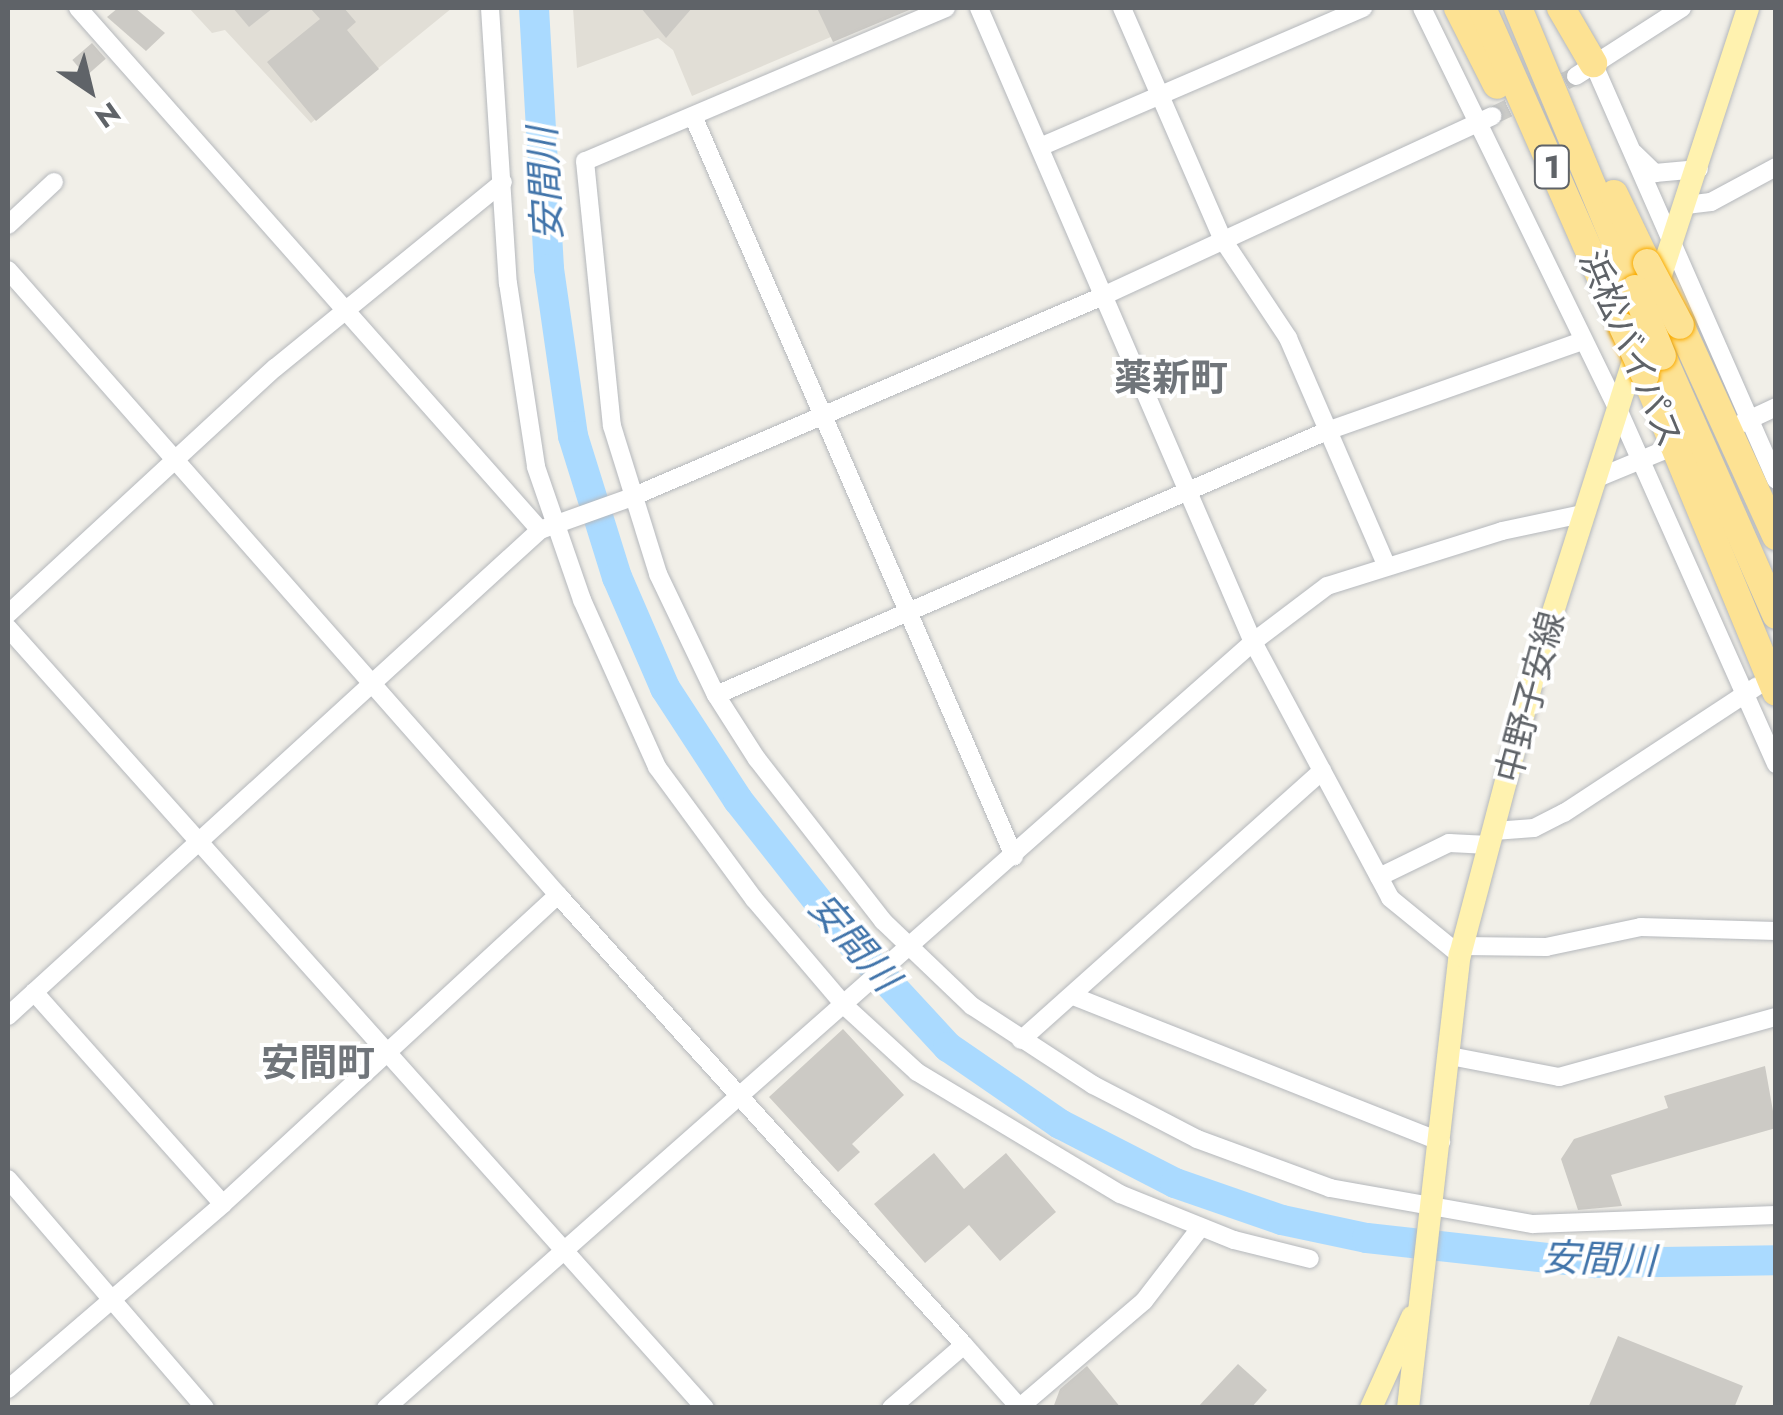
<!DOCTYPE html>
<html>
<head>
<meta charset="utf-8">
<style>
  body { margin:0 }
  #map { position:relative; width:1783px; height:1415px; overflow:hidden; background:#f1efe8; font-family:Jost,"Noto Sans JP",sans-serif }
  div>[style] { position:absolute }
  .education>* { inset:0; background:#e1ded6 }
  .river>* { height:30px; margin:-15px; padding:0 15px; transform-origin:15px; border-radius:15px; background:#aadaff }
  .building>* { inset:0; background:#cccac5; transform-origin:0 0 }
  .minor-tunnel>* { height:18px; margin-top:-9px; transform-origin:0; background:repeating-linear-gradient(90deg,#ccccc8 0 18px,transparent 0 27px) }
  .roads { filter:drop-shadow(0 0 2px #b5b8bc) drop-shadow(0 0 2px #b5b8bc) }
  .minor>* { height:18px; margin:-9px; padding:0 9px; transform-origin:9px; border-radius:9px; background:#fff }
  .major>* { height:22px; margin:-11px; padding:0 11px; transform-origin:11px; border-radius:11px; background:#fff2af }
  .highway>* { height:28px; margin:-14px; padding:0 14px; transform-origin:14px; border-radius:14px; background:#fde293 }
  .bridges { filter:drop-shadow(0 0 2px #f9ab00) drop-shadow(0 0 2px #f9ab00) }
  .highway-bridge>* { height:28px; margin:-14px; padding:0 14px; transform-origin:14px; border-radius:14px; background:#fde293 }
  span { translate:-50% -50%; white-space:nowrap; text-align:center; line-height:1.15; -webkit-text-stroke:8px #fff; paint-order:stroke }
  .shield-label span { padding:2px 8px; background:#fff; border:2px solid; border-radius:8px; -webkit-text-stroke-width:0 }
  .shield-label { font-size:32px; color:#5f6368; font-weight:700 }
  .street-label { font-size:35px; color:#5f6368 }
  .water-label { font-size:38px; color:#4174aa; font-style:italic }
  .neighbourhood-label { font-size:38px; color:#70757a; font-weight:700 }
  .frame { position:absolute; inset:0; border:10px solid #5f6368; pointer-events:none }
  .north { position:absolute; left:40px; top:40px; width:100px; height:100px; -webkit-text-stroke:8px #fff; paint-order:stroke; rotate:145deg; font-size:28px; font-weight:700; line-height:40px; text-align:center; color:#5f6368 }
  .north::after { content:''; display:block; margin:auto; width:35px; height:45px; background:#5f6368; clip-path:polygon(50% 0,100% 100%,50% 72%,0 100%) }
</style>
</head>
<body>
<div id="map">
  <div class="education">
    <div style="clip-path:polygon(189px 8px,452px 8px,311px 123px,225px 30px,212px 33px)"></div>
    <div style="clip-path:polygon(573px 8px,899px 8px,692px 96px,673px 50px,658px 38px,577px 68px)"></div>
  </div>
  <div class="river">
    <div style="left:534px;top:8px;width:261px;rotate:86.7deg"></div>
    <div style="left:549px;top:269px;width:169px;rotate:81.8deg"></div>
    <div style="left:573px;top:436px;width:148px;rotate:72.7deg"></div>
    <div style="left:617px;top:577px;width:121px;rotate:66.6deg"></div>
    <div style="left:665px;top:688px;width:134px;rotate:56.9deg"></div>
    <div style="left:738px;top:800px;width:176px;rotate:51.7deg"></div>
    <div style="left:847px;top:938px;width:149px;rotate:47.2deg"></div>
    <div style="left:948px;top:1047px;width:136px;rotate:34.5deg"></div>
    <div style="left:1060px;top:1124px;width:129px;rotate:27.2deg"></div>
    <div style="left:1175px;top:1183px;width:113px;rotate:19.1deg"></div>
    <div style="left:1282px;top:1220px;width:87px;rotate:12deg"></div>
    <div style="left:1367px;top:1238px;width:229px;rotate:6.3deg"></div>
    <div style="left:1595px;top:1263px;width:181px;rotate:-0.9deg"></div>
  </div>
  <div class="building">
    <div style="clip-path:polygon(118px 8px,135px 8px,165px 33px,146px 51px,107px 17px)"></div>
    <div style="clip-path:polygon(233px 8px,273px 8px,249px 27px)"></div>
    <div style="clip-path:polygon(310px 8px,344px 8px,356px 22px,347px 30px,379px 69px,316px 121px,267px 62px,320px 19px)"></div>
    <div style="clip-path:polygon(641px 8px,692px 8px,666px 38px)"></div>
    <div style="clip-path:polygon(817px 8px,914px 8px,833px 42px)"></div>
    <div style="left:92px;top:43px;width:21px;height:26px;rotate:49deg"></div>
    <div style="clip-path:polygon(843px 1029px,904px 1095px,852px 1144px,860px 1152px,838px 1172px,769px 1097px)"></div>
    <div style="clip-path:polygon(1765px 1066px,1776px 1128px,1611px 1175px,1622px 1206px,1578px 1210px,1561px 1159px,1574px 1139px,1668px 1108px,1664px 1096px)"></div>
    <div style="clip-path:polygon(934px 1153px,964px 1189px,1006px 1153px,1056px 1212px,1000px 1261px,969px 1225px,925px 1263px,874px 1204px)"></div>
    <div style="clip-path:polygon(1618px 1336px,1743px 1386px,1734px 1408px,1588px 1408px)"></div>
    <div style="clip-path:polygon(1238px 1364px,1267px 1390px,1251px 1408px,1197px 1408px)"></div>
    <div style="clip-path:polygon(1087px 1366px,1121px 1408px,1053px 1408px,1060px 1389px)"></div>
  </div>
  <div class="minor-tunnel">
    <div style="left:1492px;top:116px;width:93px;rotate:-25.5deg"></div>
  </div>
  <div class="roads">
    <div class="minor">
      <div style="left:78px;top:8px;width:697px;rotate:48.49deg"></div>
      <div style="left:490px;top:8px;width:276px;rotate:86.3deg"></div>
      <div style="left:508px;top:283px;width:186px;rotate:81.3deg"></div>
      <div style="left:536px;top:467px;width:141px;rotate:70.9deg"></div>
      <div style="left:582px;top:600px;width:183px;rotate:65.8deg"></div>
      <div style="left:657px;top:767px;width:164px;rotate:53.7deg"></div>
      <div style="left:754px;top:899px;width:142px;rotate:49.6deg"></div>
      <div style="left:846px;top:1007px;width:96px;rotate:42.5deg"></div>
      <div style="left:917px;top:1072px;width:237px;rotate:31deg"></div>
      <div style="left:1120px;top:1194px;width:123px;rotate:22deg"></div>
      <div style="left:1234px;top:1240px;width:78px;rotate:14deg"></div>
      <div style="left:946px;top:8px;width:392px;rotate:157deg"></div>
      <div style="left:585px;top:161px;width:266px;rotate:84.2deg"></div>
      <div style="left:612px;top:426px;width:155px;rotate:72.7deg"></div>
      <div style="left:658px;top:574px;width:134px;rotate:64.4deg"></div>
      <div style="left:716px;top:695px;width:76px;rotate:57.4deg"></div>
      <div style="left:757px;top:759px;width:205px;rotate:52.1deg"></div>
      <div style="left:883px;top:921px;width:123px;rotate:43.7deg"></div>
      <div style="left:972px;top:1006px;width:145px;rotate:33.1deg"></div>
      <div style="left:1093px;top:1085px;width:117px;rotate:27.4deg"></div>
      <div style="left:1197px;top:1139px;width:142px;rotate:20.2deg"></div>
      <div style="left:1330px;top:1188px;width:206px;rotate:10.1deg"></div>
      <div style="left:1533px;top:1224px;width:243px;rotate:-2.1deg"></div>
      <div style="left:979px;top:8px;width:691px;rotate:66.63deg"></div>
      <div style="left:1253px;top:642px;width:290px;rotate:61.8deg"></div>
      <div style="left:1390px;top:898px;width:90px;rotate:39.2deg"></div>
      <div style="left:1122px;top:8px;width:253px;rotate:66.5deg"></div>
      <div style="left:1223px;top:240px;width:118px;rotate:56.4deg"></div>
      <div style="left:1288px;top:338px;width:247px;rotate:66.6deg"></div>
      <div style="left:1422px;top:8px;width:444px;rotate:64deg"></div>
      <div style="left:1617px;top:407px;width:391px;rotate:66deg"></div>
      <div style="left:1590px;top:56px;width:463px;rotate:66.3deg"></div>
      <div style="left:1576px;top:76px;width:126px;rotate:-32.7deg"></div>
      <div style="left:693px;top:116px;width:807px;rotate:66.55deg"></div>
      <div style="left:1040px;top:147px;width:352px;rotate:-23.3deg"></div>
      <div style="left:1634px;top:153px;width:29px;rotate:44deg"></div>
      <div style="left:1655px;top:173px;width:44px;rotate:-5.2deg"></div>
      <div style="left:1686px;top:205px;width:25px;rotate:-7deg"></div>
      <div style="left:1711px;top:202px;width:74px;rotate:-28.3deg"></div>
      <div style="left:8px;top:225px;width:63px;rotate:-43.1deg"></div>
      <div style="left:8px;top:270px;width:833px;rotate:48.65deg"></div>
      <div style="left:1742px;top:423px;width:38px;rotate:-25deg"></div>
      <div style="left:1595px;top:479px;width:76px;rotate:-22.5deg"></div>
      <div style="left:8px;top:614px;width:363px;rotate:-42.7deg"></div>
      <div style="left:275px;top:368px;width:294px;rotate:-39.2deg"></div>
      <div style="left:8px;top:628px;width:1046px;rotate:48.22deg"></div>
      <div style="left:716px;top:695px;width:666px;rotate:-23.37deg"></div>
      <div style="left:1327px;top:431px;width:270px;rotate:-19.4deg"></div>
      <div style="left:1494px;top:831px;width:40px;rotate:-4.3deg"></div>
      <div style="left:1534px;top:828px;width:34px;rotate:-27deg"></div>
      <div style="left:1564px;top:813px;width:231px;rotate:-33.3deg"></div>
      <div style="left:1379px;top:877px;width:78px;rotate:-25.9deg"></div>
      <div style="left:1449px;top:843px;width:40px;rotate:2.9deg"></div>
      <div style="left:1462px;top:946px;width:84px;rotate:0.7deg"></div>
      <div style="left:1546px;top:947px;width:97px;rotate:-11.9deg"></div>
      <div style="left:1641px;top:927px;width:135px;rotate:1.7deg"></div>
      <div style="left:34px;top:992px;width:284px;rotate:48.3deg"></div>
      <div style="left:1073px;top:996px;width:396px;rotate:21.6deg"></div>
      <div style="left:8px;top:1016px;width:721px;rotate:-42.41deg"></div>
      <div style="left:540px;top:530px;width:98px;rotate:-19.7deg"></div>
      <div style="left:632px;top:497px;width:512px;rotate:-23.11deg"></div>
      <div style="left:1103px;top:296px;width:429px;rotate:-24.8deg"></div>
      <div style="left:1021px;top:1040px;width:404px;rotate:-41.8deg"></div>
      <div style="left:1450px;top:1056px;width:111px;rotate:10.9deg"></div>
      <div style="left:1559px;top:1077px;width:225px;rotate:-15.5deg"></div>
      <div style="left:8px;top:1179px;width:302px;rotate:49.3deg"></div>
      <div style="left:964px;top:1345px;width:84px;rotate:48.4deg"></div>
      <div style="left:8px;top:1389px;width:284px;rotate:-40.7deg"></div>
      <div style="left:223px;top:1204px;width:456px;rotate:-42.7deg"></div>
      <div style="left:558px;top:895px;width:606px;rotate:47.94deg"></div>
      <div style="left:964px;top:1345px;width:96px;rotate:139.2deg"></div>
      <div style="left:1020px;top:1407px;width:163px;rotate:-40.5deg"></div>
      <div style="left:1144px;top:1301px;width:93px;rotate:-52.4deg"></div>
      <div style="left:386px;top:1408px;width:1157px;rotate:-41.46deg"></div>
      <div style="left:1253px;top:642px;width:93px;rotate:-37.1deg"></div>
      <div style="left:1327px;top:586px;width:183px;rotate:-17.4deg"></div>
      <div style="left:1502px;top:531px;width:82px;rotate:-12deg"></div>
    </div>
    <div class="major">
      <div style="left:1654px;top:296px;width:303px;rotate:-71.9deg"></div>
      <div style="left:1371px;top:1408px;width:100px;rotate:-65.7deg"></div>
      <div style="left:1408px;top:1408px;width:456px;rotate:-83.5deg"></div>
      <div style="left:1460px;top:955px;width:306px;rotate:-75.2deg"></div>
      <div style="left:1538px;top:659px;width:330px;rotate:-72.3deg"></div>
    </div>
    <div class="highway">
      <div style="left:1458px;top:8px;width:86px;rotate:63.1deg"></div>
      <div style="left:1482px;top:8px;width:349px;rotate:66.2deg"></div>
      <div style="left:1518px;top:8px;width:304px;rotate:67.4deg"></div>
      <div style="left:1561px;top:8px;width:64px;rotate:59.8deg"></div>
      <div style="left:1614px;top:194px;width:76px;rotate:64.4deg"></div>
      <div style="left:1680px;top:325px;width:232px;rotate:65.5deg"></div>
      <div style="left:1662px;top:356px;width:283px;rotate:66.2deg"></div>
      <div style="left:1645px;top:375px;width:343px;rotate:67.5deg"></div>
    </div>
  </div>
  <div class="bridges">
    <div class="highway-bridge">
      <div style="left:1647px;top:263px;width:70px;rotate:62deg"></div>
      <div style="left:1635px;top:289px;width:72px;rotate:68.1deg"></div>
      <div style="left:1623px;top:327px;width:53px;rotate:65.4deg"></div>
    </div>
  </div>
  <div class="shield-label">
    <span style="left:1552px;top:167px">1</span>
  </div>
  <div class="street-label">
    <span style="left:1631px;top:349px;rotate:67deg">浜松バイパス</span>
    <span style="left:1530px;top:697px;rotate:-75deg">中野子安線</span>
  </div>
  <div class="water-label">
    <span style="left:545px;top:184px;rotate:-93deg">安間川</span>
    <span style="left:854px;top:942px;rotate:49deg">安間川</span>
    <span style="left:1599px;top:1259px;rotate:2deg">安間川</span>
  </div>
  <div class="neighbourhood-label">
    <span style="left:1171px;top:378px">薬新町</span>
    <span style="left:318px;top:1063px">安間町</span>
  </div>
  <div class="frame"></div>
  <div class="north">N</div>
</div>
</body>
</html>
